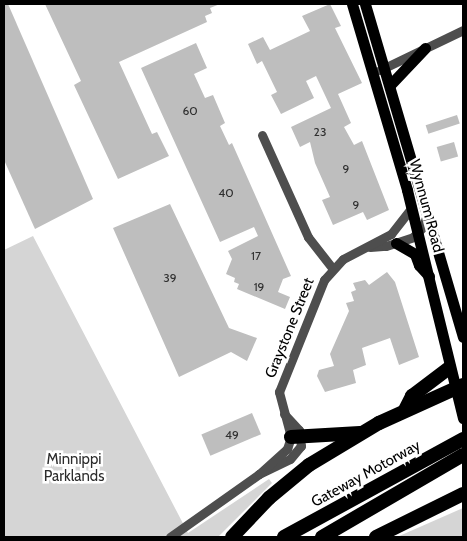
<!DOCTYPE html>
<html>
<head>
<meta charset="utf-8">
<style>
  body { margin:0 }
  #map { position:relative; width:467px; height:541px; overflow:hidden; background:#fff; font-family:Cabin,sans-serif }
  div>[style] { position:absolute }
  .green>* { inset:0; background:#d5d5d5 }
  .building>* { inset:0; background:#bebebe; transform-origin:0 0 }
  .minor>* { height:9px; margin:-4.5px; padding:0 4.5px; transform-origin:4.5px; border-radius:4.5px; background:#4e4e4e }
  .major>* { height:11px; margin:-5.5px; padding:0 5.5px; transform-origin:5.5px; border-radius:5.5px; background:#000 }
  .highway>* { height:14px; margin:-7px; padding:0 7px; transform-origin:7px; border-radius:7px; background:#000 }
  span { translate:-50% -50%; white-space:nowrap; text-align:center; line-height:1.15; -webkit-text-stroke:5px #fff; paint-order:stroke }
  .number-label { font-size:12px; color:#303030 }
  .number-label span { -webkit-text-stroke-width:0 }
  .street-label { font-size:15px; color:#000 }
  .park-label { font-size:15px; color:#2c2c2c }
  .frame { position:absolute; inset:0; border:5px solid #000; pointer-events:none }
</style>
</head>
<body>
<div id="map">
  <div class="green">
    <div style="clip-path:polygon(33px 236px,188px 533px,269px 479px,272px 483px,218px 537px,4px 537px,4px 250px)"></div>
    <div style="clip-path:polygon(463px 508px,463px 537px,397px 537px)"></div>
  </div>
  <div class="building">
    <div style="clip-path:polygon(4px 4px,8px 4px,93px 199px,35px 229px,4px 160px)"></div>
    <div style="clip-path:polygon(45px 4px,220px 4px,210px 8px,212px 13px,205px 16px,207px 22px,119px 62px,152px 134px,157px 132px,169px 156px,118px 179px,74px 85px,81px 81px)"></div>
    <div style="clip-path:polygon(330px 4px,341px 26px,335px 28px,362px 83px,338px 94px,351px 123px,344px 127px,354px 145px,362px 141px,389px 210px,367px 220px,363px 212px,333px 225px,322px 200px,330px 197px,315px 163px,310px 142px,300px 147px,291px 127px,331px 108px,316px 76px,306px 81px,314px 98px,281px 114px,271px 95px,277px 92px,262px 61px,257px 64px,248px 44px,263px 37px,270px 50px,310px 31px,302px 16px)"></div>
    <div style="clip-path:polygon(196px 43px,207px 68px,194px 74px,205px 98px,213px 95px,225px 123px,220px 126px,229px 145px,232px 143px,291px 276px,283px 279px,278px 292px,290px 297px,285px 309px,237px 289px,239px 284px,234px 282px,235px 278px,226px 274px,232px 259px,228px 251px,258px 236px,254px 227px,220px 242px,141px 68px)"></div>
    <div style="left:457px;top:115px;width:9px;height:33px;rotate:72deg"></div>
    <div style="left:454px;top:142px;width:15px;height:18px;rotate:74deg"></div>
    <div style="clip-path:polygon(170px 204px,229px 328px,257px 338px,247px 361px,231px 352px,179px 377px,113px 228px)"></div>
    <div style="clip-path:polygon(387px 272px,395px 282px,419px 357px,399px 365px,390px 338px,362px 348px,366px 365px,353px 370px,356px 383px,325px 392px,317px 376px,319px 370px,334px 366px,330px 354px,349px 311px,346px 303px,354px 301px,351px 292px,356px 290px,353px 283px,365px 280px,369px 285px)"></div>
    <div style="left:252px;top:413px;width:23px;height:55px;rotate:67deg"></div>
  </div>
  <div class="minor">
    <div style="left:380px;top:70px;width:92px;rotate:-25.7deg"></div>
    <div style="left:262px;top:135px;width:112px;rotate:65.7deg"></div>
    <div style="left:308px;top:237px;width:39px;rotate:52deg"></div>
    <div style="left:370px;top:247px;width:16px;rotate:-4deg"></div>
    <div style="left:386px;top:246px;width:28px;rotate:-18deg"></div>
    <div style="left:413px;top:237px;width:14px;rotate:-45deg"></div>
    <div style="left:423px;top:227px;width:14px;rotate:-73deg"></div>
    <div style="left:259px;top:474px;width:34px;rotate:-26deg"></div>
    <div style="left:290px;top:459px;width:17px;rotate:-50deg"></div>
    <div style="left:301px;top:446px;width:16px;rotate:-97deg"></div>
    <div style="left:299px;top:430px;width:22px;rotate:-133deg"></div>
    <div style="left:170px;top:537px;width:109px;rotate:-35.3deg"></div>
    <div style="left:259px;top:474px;width:38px;rotate:-42deg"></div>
    <div style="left:287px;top:449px;width:13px;rotate:-72deg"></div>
    <div style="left:291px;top:437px;width:47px;rotate:-104.9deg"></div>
    <div style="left:279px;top:392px;width:121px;rotate:-68.1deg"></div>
    <div style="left:324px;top:280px;width:28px;rotate:-48deg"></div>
    <div style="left:343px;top:259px;width:54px;rotate:-27.5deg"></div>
    <div style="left:391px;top:234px;width:34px;rotate:-52deg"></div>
  </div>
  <div class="major">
    <div style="left:352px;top:4px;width:194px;rotate:73.5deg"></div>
    <div style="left:407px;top:190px;width:235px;rotate:76.2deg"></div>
    <div style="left:365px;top:4px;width:347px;rotate:73.6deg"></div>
    <div style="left:390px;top:85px;width:51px;rotate:-46.6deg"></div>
    <div style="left:396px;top:243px;width:22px;rotate:30deg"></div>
    <div style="left:415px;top:254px;width:12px;rotate:70deg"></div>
    <div style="left:419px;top:265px;width:15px;rotate:48deg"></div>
  </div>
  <div class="highway">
    <div style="left:405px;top:410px;width:16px;rotate:-63deg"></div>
    <div style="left:412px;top:396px;width:46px;rotate:-37.1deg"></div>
    <div style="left:291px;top:437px;width:69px;rotate:-3.3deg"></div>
    <div style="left:232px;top:537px;width:54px;rotate:-46.5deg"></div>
    <div style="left:269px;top:498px;width:52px;rotate:-39.5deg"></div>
    <div style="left:309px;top:465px;width:82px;rotate:-31deg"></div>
    <div style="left:379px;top:423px;width:92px;rotate:-24.3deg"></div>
    <div style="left:284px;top:537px;width:204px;rotate:-28.7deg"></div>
    <div style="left:322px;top:537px;width:163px;rotate:-30.2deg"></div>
    <div style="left:376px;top:537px;width:97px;rotate:-26.3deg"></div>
  </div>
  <div class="number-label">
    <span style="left:190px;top:111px">60</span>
    <span style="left:320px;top:132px">23</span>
    <span style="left:346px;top:169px">9</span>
    <span style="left:226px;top:193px">40</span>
    <span style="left:356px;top:205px">9</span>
    <span style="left:256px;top:256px">17</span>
    <span style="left:170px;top:278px">39</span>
    <span style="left:259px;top:287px">19</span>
    <span style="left:232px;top:435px">49</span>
  </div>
  <div class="street-label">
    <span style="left:426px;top:206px;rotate:75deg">Wynnum Road</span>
    <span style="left:290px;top:328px;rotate:-68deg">Graystone Street</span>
    <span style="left:366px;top:474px;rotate:-29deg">Gateway Motorway</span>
  </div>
  <div class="park-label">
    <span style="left:74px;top:468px">Minnippi<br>Parklands</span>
  </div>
  <div class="frame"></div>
</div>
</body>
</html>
